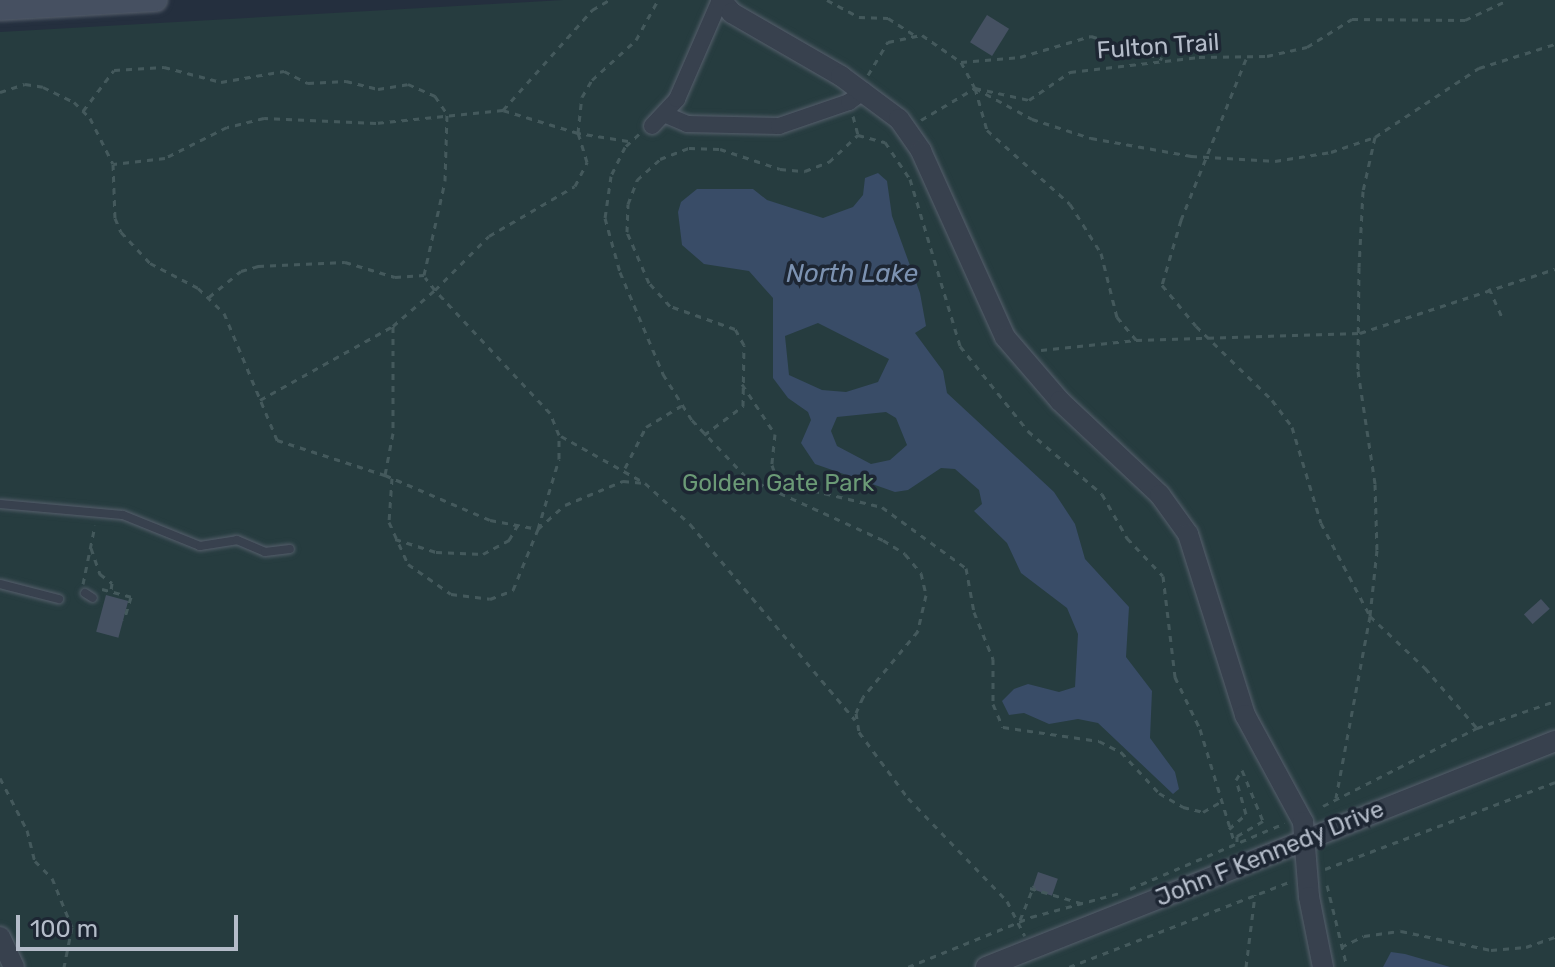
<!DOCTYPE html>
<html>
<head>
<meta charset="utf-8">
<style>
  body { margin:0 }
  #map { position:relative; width:1555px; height:967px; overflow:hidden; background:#242f3e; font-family:Rubik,sans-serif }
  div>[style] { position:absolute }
  .green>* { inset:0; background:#263c3f }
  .water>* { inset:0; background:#394c67 }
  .building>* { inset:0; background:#455162; transform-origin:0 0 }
  .path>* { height:3px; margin-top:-1.5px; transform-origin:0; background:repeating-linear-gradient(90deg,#44595c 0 6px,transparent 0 12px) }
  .roads { filter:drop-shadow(0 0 2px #565f6c) drop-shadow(0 0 2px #565f6c) }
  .service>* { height:8px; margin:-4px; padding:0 4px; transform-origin:4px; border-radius:4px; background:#38414e }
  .minor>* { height:16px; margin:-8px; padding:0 8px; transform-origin:8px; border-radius:8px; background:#38414e }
  .tertiary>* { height:20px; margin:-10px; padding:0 10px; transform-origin:10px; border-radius:10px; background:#38414e }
  .secondary>* { height:22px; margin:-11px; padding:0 11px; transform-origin:11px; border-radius:11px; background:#465061 }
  span { translate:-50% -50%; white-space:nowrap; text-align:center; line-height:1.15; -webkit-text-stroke:7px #1d2633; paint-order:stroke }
  .street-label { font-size:24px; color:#b4bcc9 }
  .park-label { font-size:24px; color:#6b9a76 }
  .water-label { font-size:26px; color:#7c92b1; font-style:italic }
  .scale { position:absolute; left:16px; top:915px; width:222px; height:36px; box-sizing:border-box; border:4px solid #b4bcc9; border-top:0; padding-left:10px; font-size:24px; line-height:28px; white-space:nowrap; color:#b4bcc9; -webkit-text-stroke:6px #1d2633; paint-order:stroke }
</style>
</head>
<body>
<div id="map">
  <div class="green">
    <div style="clip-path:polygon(563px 0,1555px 0,1555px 967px,0 967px,0 32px)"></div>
  </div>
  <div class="water">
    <div style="clip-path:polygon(evenodd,878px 173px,887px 181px,892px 216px,920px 293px,926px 326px,915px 333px,943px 371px,947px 393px,1054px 492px,1075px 524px,1085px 559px,1129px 607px,1126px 657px,1152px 691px,1150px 738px,1175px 772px,1179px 789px,1173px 794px,1098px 723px,1078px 719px,1049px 724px,1024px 713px,1009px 715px,1002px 701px,1014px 689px,1028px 684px,1059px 692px,1075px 687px,1078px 634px,1067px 608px,1021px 573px,1007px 543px,974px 511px,982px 504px,979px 490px,955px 469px,941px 468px,908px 490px,895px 492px,815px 464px,801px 443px,811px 420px,808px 412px,788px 398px,773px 378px,773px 298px,749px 271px,704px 264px,682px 245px,678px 212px,681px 202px,697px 189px,753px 189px,767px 200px,823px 218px,853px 207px,863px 195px,865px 178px,878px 173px,818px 323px,889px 359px,878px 382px,846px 392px,822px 390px,789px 375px,785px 336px,818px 323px,878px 173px,886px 412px,896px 418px,907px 445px,890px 460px,871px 464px,837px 446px,831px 431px,837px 417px,886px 412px)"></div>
    <div style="clip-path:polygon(1391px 952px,1405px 954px,1450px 967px,1383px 967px)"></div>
  </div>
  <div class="building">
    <div style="left:987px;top:15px;width:26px;height:32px;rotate:32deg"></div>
    <div style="left:106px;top:595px;width:23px;height:38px;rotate:15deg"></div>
    <div style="left:1541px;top:599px;width:13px;height:23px;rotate:48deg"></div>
    <div style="left:1038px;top:872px;width:21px;height:18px;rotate:19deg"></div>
  </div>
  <div class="path">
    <div style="left:827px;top:0;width:36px;rotate:28deg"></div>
    <div style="left:859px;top:17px;width:29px;rotate:2deg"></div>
    <div style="left:888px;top:18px;width:30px;rotate:33deg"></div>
    <div style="left:1246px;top:59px;width:174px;rotate:112deg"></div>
    <div style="left:1181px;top:220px;width:68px;rotate:106.3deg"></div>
    <div style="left:1162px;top:285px;width:53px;rotate:50.3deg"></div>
    <div style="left:1196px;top:326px;width:106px;rotate:44.2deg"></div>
    <div style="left:1272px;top:400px;width:34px;rotate:53deg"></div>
    <div style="left:1292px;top:427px;width:100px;rotate:73.2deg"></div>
    <div style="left:1321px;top:523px;width:105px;rotate:62.2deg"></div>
    <div style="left:1370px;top:616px;width:185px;rotate:100.6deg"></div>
    <div style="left:961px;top:62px;width:59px;rotate:-4.8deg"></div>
    <div style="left:1020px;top:57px;width:74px;rotate:-16.5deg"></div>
    <div style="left:1091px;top:36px;width:75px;rotate:17.9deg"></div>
    <div style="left:868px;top:75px;width:39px;rotate:-59deg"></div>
    <div style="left:888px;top:42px;width:35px;rotate:-12deg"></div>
    <div style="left:922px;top:35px;width:47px;rotate:34.7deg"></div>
    <div style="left:961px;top:62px;width:30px;rotate:62deg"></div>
    <div style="left:975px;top:88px;width:55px;rotate:12.5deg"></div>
    <div style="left:1029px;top:100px;width:50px;rotate:-34.3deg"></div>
    <div style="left:1070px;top:72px;width:130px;rotate:-6.6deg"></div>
    <div style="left:1199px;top:57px;width:68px;rotate:-0.8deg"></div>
    <div style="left:1267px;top:56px;width:41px;rotate:-12.7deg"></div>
    <div style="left:1307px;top:47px;width:53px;rotate:-31.9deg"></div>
    <div style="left:1352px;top:19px;width:113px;rotate:0.5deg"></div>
    <div style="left:1465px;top:20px;width:47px;rotate:-24.9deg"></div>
    <div style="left:975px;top:88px;width:44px;rotate:74.1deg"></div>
    <div style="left:987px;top:130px;width:111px;rotate:41.7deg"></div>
    <div style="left:1070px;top:204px;width:58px;rotate:57.7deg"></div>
    <div style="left:1101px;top:253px;width:66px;rotate:76deg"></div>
    <div style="left:1117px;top:317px;width:30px;rotate:50deg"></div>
    <div style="left:1136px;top:340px;width:224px;rotate:-1.8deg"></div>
    <div style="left:1360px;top:333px;width:205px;rotate:-18.2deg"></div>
    <div style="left:0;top:92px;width:26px;rotate:-18deg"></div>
    <div style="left:25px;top:84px;width:18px;rotate:9deg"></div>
    <div style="left:43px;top:87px;width:34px;rotate:26deg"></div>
    <div style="left:74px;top:102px;width:23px;rotate:45deg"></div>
    <div style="left:90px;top:118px;width:51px;rotate:63.4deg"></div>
    <div style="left:113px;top:164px;width:54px;rotate:87.9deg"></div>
    <div style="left:115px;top:218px;width:15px;rotate:67deg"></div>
    <div style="left:121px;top:232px;width:42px;rotate:46.9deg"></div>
    <div style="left:150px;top:263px;width:54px;rotate:27.5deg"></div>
    <div style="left:198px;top:288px;width:36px;rotate:44deg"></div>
    <div style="left:224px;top:313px;width:138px;rotate:67.3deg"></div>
    <div style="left:277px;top:440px;width:114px;rotate:18deg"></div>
    <div style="left:385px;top:475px;width:114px;rotate:23.2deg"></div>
    <div style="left:490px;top:520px;width:49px;rotate:10.6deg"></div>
    <div style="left:538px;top:529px;width:73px;rotate:-73.3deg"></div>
    <div style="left:559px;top:459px;width:24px;rotate:-90deg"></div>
    <div style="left:559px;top:435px;width:24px;rotate:-112deg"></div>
    <div style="left:550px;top:413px;width:168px;rotate:-133.1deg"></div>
    <div style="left:435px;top:290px;width:76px;rotate:-45deg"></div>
    <div style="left:489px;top:236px;width:99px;rotate:-30.2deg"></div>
    <div style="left:575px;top:186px;width:27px;rotate:-63deg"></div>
    <div style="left:587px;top:162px;width:30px;rotate:-107deg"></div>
    <div style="left:578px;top:133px;width:78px;rotate:-163deg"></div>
    <div style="left:503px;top:110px;width:128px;rotate:174.2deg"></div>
    <div style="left:376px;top:123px;width:112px;rotate:-177.4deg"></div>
    <div style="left:264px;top:118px;width:38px;rotate:166deg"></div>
    <div style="left:227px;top:127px;width:69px;rotate:153.4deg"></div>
    <div style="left:165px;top:158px;width:52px;rotate:173.4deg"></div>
    <div style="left:503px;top:110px;width:134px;rotate:-48.3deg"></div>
    <div style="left:592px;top:10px;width:20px;rotate:-30deg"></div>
    <div style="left:83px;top:111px;width:51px;rotate:-52.9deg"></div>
    <div style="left:114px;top:70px;width:50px;rotate:-3.4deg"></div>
    <div style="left:164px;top:67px;width:59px;rotate:14.7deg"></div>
    <div style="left:221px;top:82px;width:64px;rotate:-9.9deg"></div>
    <div style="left:284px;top:71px;width:27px;rotate:27deg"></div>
    <div style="left:308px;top:83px;width:38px;rotate:-3deg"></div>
    <div style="left:346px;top:81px;width:33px;rotate:14deg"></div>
    <div style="left:378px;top:89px;width:30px;rotate:-9deg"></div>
    <div style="left:408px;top:84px;width:30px;rotate:24deg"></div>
    <div style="left:435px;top:96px;width:22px;rotate:56deg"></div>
    <div style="left:853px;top:116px;width:20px;rotate:75deg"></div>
    <div style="left:921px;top:120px;width:63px;rotate:-30.7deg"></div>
    <div style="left:975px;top:88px;width:65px;rotate:28.5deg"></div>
    <div style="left:1032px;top:119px;width:62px;rotate:17.9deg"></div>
    <div style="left:1091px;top:138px;width:102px;rotate:10.2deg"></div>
    <div style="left:1191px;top:156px;width:84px;rotate:3.4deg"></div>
    <div style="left:1275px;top:161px;width:57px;rotate:-9.1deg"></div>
    <div style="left:1331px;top:152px;width:46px;rotate:-18.8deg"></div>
    <div style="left:1375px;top:137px;width:125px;rotate:-33.6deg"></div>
    <div style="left:1479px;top:68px;width:80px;rotate:-17.5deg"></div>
    <div style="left:639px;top:134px;width:19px;rotate:137deg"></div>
    <div style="left:625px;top:147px;width:32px;rotate:116deg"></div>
    <div style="left:611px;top:176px;width:42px;rotate:98.1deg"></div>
    <div style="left:605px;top:218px;width:56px;rotate:74.5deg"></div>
    <div style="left:620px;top:272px;width:111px;rotate:67.1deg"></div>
    <div style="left:663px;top:374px;width:54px;rotate:57.8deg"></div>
    <div style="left:692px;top:420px;width:80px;rotate:46.5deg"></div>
    <div style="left:747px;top:478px;width:149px;rotate:24.5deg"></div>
    <div style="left:883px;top:540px;width:26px;rotate:32deg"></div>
    <div style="left:905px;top:554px;width:25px;rotate:50deg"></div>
    <div style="left:921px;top:573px;width:23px;rotate:77deg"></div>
    <div style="left:926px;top:595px;width:37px;rotate:103deg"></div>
    <div style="left:918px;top:631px;width:86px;rotate:129.8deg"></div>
    <div style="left:863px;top:697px;width:17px;rotate:114deg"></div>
    <div style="left:856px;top:713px;width:19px;rotate:81deg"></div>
    <div style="left:859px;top:732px;width:82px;rotate:53.4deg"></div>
    <div style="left:908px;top:798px;width:143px;rotate:46.1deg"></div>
    <div style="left:1007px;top:901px;width:39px;rotate:63deg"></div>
    <div style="left:1375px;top:137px;width:55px;rotate:102.5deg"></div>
    <div style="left:1363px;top:191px;width:76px;rotate:93deg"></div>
    <div style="left:1359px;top:267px;width:104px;rotate:90.6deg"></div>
    <div style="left:1358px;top:371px;width:114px;rotate:81.4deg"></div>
    <div style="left:1375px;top:484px;width:66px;rotate:88.3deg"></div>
    <div style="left:1377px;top:550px;width:66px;rotate:96.1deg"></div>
    <div style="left:1370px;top:616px;width:76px;rotate:43.4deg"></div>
    <div style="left:1425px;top:668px;width:79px;rotate:49.1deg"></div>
    <div style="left:628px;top:141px;width:51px;rotate:-170.9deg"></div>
    <div style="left:578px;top:133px;width:36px;rotate:-84deg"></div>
    <div style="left:582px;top:97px;width:20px;rotate:-60deg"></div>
    <div style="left:592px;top:80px;width:59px;rotate:-42.3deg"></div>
    <div style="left:636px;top:40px;width:46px;rotate:-61.2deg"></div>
    <div style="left:1489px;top:288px;width:32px;rotate:66deg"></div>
    <div style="left:209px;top:297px;width:41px;rotate:-39.1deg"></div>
    <div style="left:241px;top:271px;width:18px;rotate:-16deg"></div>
    <div style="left:258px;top:266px;width:87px;rotate:-2.6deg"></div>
    <div style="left:345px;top:262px;width:52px;rotate:16.7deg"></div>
    <div style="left:395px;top:277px;width:29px;rotate:-4deg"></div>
    <div style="left:424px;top:275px;width:96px;rotate:-77.4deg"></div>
    <div style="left:445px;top:181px;width:67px;rotate:-88.3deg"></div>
    <div style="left:393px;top:326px;width:55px;rotate:-40.6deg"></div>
    <div style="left:435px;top:290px;width:16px;rotate:-128deg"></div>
    <div style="left:1041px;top:350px;width:96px;rotate:-6deg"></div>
    <div style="left:742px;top:384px;width:60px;rotate:56.6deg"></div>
    <div style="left:775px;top:434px;width:31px;rotate:96deg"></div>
    <div style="left:772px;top:465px;width:18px;rotate:71deg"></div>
    <div style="left:778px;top:482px;width:107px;rotate:13.5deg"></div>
    <div style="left:882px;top:507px;width:104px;rotate:36deg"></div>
    <div style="left:966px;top:568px;width:45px;rotate:79.7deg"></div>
    <div style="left:974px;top:612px;width:51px;rotate:68deg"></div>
    <div style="left:993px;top:659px;width:45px;rotate:90deg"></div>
    <div style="left:993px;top:704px;width:25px;rotate:67deg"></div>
    <div style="left:1003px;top:727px;width:97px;rotate:8.3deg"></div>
    <div style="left:1099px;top:741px;width:25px;rotate:27deg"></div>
    <div style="left:1121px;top:752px;width:56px;rotate:47.2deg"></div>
    <div style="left:1159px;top:793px;width:28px;rotate:30deg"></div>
    <div style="left:1183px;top:807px;width:21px;rotate:14deg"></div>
    <div style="left:1203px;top:812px;width:20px;rotate:-30deg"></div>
    <div style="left:260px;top:400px;width:152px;rotate:-29.1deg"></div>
    <div style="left:393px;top:326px;width:107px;rotate:90deg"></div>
    <div style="left:393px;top:433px;width:43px;rotate:100.8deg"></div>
    <div style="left:704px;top:435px;width:49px;rotate:-36.6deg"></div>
    <div style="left:743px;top:406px;width:61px;rotate:-89.1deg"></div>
    <div style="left:744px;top:345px;width:18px;rotate:-119deg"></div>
    <div style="left:735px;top:329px;width:69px;rotate:-160.5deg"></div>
    <div style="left:670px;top:306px;width:31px;rotate:-132deg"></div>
    <div style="left:649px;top:283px;width:56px;rotate:-113.3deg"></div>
    <div style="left:627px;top:232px;width:28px;rotate:-88deg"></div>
    <div style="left:628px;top:204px;width:26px;rotate:-69deg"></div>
    <div style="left:637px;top:180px;width:31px;rotate:-42deg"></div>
    <div style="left:660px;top:159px;width:31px;rotate:-21deg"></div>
    <div style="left:689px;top:148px;width:31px;rotate:2deg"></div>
    <div style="left:720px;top:149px;width:63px;rotate:18.4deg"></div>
    <div style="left:780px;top:169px;width:25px;rotate:5deg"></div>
    <div style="left:805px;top:171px;width:26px;rotate:-21deg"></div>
    <div style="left:829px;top:162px;width:40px;rotate:-43deg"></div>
    <div style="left:858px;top:135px;width:28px;rotate:15deg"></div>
    <div style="left:885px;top:142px;width:45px;rotate:56deg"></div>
    <div style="left:910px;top:179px;width:174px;rotate:73.3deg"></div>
    <div style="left:960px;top:346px;width:109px;rotate:51.3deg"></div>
    <div style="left:1028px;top:431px;width:97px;rotate:40.4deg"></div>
    <div style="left:1102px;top:494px;width:51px;rotate:60.4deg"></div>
    <div style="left:1127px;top:538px;width:52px;rotate:46.5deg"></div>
    <div style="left:1163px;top:576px;width:102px;rotate:83.2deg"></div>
    <div style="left:1175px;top:677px;width:58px;rotate:64.3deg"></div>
    <div style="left:1200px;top:729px;width:120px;rotate:73.1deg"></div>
    <div style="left:561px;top:436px;width:96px;rotate:29.2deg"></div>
    <div style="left:625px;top:468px;width:46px;rotate:-62.9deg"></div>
    <div style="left:646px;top:427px;width:41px;rotate:-31deg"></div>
    <div style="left:392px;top:478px;width:44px;rotate:93.9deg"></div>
    <div style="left:389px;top:522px;width:46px;rotate:65.7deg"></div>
    <div style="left:408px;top:564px;width:52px;rotate:34.9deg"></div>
    <div style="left:451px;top:594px;width:39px;rotate:7deg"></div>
    <div style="left:490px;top:599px;width:25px;rotate:-21deg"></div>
    <div style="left:513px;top:590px;width:66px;rotate:-67.7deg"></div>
    <div style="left:538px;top:529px;width:36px;rotate:-42deg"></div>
    <div style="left:565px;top:505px;width:63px;rotate:-22.5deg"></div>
    <div style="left:623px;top:481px;width:22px;rotate:5deg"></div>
    <div style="left:645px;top:483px;width:61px;rotate:42.3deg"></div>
    <div style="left:690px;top:524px;width:256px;rotate:49.9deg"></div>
    <div style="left:395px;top:539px;width:43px;rotate:17.6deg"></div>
    <div style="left:436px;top:552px;width:47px;rotate:2.4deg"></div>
    <div style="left:483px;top:554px;width:30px;rotate:-28deg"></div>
    <div style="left:509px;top:540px;width:16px;rotate:-60deg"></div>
    <div style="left:91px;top:548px;width:28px;rotate:71deg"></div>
    <div style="left:100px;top:574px;width:15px;rotate:37deg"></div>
    <div style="left:112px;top:583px;width:7px;rotate:98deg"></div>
    <div style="left:83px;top:584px;width:60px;rotate:-78.5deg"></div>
    <div style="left:102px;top:589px;width:30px;rotate:15deg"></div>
    <div style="left:131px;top:597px;width:24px;rotate:107deg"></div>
    <div style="left:0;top:778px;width:59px;rotate:62.6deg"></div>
    <div style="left:27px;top:830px;width:32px;rotate:76deg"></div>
    <div style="left:35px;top:861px;width:24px;rotate:45deg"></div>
    <div style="left:52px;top:878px;width:53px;rotate:67.8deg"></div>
    <div style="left:72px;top:927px;width:41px;rotate:101.3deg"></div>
    <div style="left:1323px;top:806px;width:173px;rotate:-26.9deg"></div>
    <div style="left:1477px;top:728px;width:83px;rotate:-19.1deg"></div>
    <div style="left:1229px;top:829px;width:23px;rotate:-41deg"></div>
    <div style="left:1246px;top:814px;width:35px;rotate:-106deg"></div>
    <div style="left:1236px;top:780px;width:12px;rotate:-59deg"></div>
    <div style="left:1242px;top:770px;width:55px;rotate:67.6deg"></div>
    <div style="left:1263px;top:821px;width:30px;rotate:150deg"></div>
    <div style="left:1237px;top:836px;width:7px;rotate:90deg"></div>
    <div style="left:1325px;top:869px;width:246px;rotate:-20.7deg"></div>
    <div style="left:1327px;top:885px;width:84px;rotate:76.3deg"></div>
    <div style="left:1030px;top:888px;width:56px;rotate:16.5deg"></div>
    <div style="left:1130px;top:889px;width:168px;rotate:-23.1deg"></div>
    <div style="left:1020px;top:920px;width:37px;rotate:-68deg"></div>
    <div style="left:1341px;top:947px;width:25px;rotate:-26deg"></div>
    <div style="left:1364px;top:936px;width:37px;rotate:-8deg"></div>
    <div style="left:1401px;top:931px;width:92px;rotate:11.9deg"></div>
    <div style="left:1491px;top:950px;width:35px;rotate:-5deg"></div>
    <div style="left:1526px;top:947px;width:31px;rotate:-19deg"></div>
    <div style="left:908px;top:967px;width:133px;rotate:-22.1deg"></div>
    <div style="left:1031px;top:917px;width:95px;rotate:-15.2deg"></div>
    <div style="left:1069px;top:967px;width:239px;rotate:-21.1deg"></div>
    <div style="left:1246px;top:967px;width:73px;rotate:-82.9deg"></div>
  </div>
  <div class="roads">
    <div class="service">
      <div style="left:0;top:504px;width:123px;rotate:5.1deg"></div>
      <div style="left:123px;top:515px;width:83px;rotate:21.9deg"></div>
      <div style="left:200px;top:546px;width:37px;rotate:-9deg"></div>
      <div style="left:237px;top:540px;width:30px;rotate:23deg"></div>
      <div style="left:265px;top:552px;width:25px;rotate:-7deg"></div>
      <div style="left:0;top:584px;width:61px;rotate:14.3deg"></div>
      <div style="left:85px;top:593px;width:9px;rotate:32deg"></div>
    </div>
    <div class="minor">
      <div style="left:666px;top:115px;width:23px;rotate:23deg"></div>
      <div style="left:687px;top:124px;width:92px;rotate:1.2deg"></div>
      <div style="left:779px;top:126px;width:74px;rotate:-18.9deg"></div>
      <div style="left:849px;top:102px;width:19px;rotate:-36deg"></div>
      <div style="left:652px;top:126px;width:37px;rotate:-47deg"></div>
      <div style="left:677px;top:99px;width:108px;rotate:-66.5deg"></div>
    </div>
    <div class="tertiary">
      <div style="left:721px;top:0;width:17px;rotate:50deg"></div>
      <div style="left:732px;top:13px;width:126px;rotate:30deg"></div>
      <div style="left:841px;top:76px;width:72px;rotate:36.6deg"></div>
      <div style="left:899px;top:119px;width:39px;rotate:55deg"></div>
      <div style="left:921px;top:151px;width:204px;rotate:65.7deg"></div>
      <div style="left:1005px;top:337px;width:84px;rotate:49.3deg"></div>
      <div style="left:1060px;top:401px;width:137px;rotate:43.2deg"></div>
      <div style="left:1160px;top:495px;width:48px;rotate:54.3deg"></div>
      <div style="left:1188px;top:534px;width:190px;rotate:72.5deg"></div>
      <div style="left:1245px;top:715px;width:122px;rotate:61.5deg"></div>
      <div style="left:1303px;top:822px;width:75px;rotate:85.4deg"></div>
      <div style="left:1309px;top:897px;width:71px;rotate:78.7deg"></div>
      <div style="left:0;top:937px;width:33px;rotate:65deg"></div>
      <div style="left:986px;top:967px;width:612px;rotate:-21.66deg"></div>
    </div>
    <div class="secondary">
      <div style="left:0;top:9px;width:156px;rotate:-3.3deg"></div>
    </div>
  </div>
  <div class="street-label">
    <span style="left:1158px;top:47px;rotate:-4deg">Fulton Trail</span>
    <span style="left:1270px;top:854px;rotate:-22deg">John F Kennedy Drive</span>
  </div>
  <div class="park-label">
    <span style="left:778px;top:484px">Golden Gate Park</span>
  </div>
  <div class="water-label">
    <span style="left:852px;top:274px">North Lake</span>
  </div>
  <div class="scale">100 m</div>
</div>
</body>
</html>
